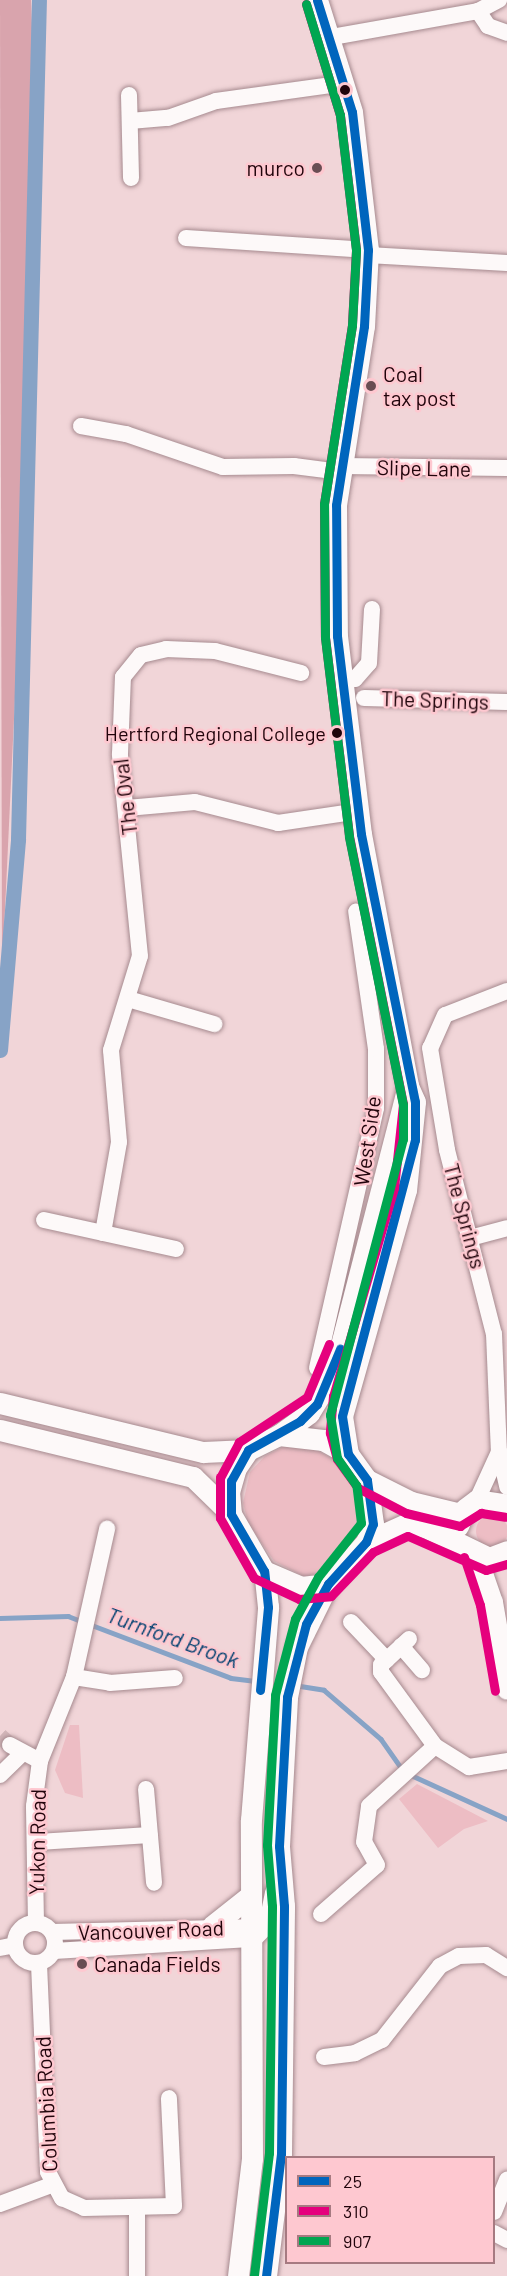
<!DOCTYPE html>
<html>
<head>
<meta charset="utf-8">
<style>
  body { margin:0 }
  #map { position:relative; width:507px; height:2276px; overflow:hidden; background:#f1d5d8; font-family:Barlow,sans-serif }
  div>[style] { position:absolute }
  .green>* { inset:0; background:#edbdc4 }
  .round { border-radius:50% }
  .forest>* { inset:0; background:#d9a4ad }
  .stream>* { height:4.5px; margin:-2.25px; padding:0 2.25px; transform-origin:2.25px; border-radius:2.25px; background:#87a3c6 }
  .canal>* { height:15px; margin:-7.5px; padding:0 7.5px; transform-origin:7.5px; border-radius:7.5px; background:#87a3c6 }
  .minor-tunnel>* { height:16px; margin-top:-8px; transform-origin:0; background:repeating-linear-gradient(90deg,#d2b6b9 0 16px,transparent 0 24px) }
  .roads { filter:drop-shadow(0 0 2px #a68a8f) drop-shadow(0 0 2px #a68a8f) }
  .minor>* { height:16px; margin:-8px; padding:0 8px; transform-origin:8px; border-radius:8px; background:#fdf9f9 }
  .minor>.ring { margin:-8px; padding:0; box-sizing:content-box; background:none; border:16px solid #fdf9f9; border-radius:50% }
  .major>* { height:21px; margin:-10.5px; padding:0 10.5px; transform-origin:10.5px; border-radius:10.5px; background:#fdf9f9 }
  .bus-1>* { height:9px; margin:-4.5px; padding:0 4.5px; transform-origin:4.5px; border-radius:4.5px; background:#0065bd }
  .bus-2>* { height:9px; margin:-4.5px; padding:0 4.5px; transform-origin:4.5px; border-radius:4.5px; background:#e5007d }
  .bus-3>* { height:9px; margin:-4.5px; padding:0 4.5px; transform-origin:4.5px; border-radius:4.5px; background:#00a651 }
  .dots>* { width:16px; height:16px; translate:-50% -50%; box-sizing:border-box; border:3px solid #fec8d0; border-radius:50% }
  span { translate:-50% -50%; white-space:nowrap; text-align:center; line-height:1.15; -webkit-text-stroke:5px #fec8d0; paint-order:stroke }
  .bus-label { font-size:20px; color:#21040b }
  .right { translate:-100% -50%; text-align:right }
  .poi-label { font-size:21px; color:#21040b }
  .left { translate:0 -50%; text-align:left }
  .street-label { font-size:21px; color:#21040b }
  .water-label { font-size:22px; color:#024170; font-style:italic }
  .legend { position:absolute; left:285px; top:2156px; width:210px; height:108px; box-sizing:border-box; background:#fec8d0; border:2px solid #a67a81; margin:0; padding:8px 10px; list-style:none; font-size:18px; color:#21040b }
  .legend li { display:flex; align-items:center; gap:12px; height:30px }
  .legend b { width:30px; border:2px solid #a67a81 }
</style>
</head>
<body>
<div id="map">
  <div class="green">
    <div style="clip-path:polygon(307px 1445px,344px 1465px,358px 1484px,364px 1516px,359px 1536px,331px 1568px,305px 1577px,274px 1561px,248px 1523px,243px 1503px,250px 1472px,265px 1456px,285px 1446px)"></div>
    <div class="round" style="left:476px;top:1515px;width:32px;height:32px"></div>
    <div style="clip-path:polygon(70px 1725px,79px 1725px,83px 1798px,65px 1793px,55px 1770px)"></div>
    <div style="clip-path:polygon(417px 1784px,488px 1821px,464px 1829px,438px 1848px,399px 1799px)"></div>
  </div>
  <div class="forest">
    <div style="clip-path:polygon(0 0,31px 0,32px 27px,22px 549px,2px 973px)"></div>
  </div>
  <div class="stream">
    <div style="left:0;top:1618px;width:68px;rotate:-1.7deg"></div>
    <div style="left:68px;top:1616px;width:174px;rotate:20.8deg"></div>
    <div style="left:231px;top:1678px;width:25px;rotate:7deg"></div>
    <div style="left:294px;top:1685px;width:30px;rotate:9deg"></div>
    <div style="left:324px;top:1690px;width:75px;rotate:40.7deg"></div>
    <div style="left:381px;top:1739px;width:38px;rotate:55deg"></div>
    <div style="left:411px;top:1775px;width:106px;rotate:24.6deg"></div>
  </div>
  <div class="canal">
    <div style="left:0;top:1050px;width:212px;rotate:-85.1deg"></div>
    <div style="left:18px;top:839px;width:839px;rotate:-88.57deg"></div>
  </div>
  <div class="minor-tunnel">
    <div style="left:0;top:1736px;width:13px;rotate:42deg"></div>
  </div>
  <div class="roads">
    <div class="minor">
      <div style="left:478px;top:11px;width:18px;rotate:56deg"></div>
      <div style="left:488px;top:26px;width:20px;rotate:20deg"></div>
      <div style="left:332px;top:37px;width:148px;rotate:-10.1deg"></div>
      <div style="left:478px;top:11px;width:24px;rotate:-28deg"></div>
      <div style="left:129px;top:95px;width:83px;rotate:88.6deg"></div>
      <div style="left:130px;top:121px;width:38px;rotate:-5deg"></div>
      <div style="left:168px;top:118px;width:51px;rotate:-19.5deg"></div>
      <div style="left:216px;top:101px;width:130px;rotate:-7.9deg"></div>
      <div style="left:186px;top:238px;width:182px;rotate:3.8deg"></div>
      <div style="left:368px;top:255px;width:139px;rotate:3.3deg"></div>
      <div style="left:81px;top:426px;width:46px;rotate:10.1deg"></div>
      <div style="left:126px;top:434px;width:102px;rotate:18.8deg"></div>
      <div style="left:223px;top:467px;width:71px;rotate:-0.8deg"></div>
      <div style="left:294px;top:466px;width:46px;rotate:7.4deg"></div>
      <div style="left:341px;top:466px;width:166px;rotate:0.7deg"></div>
      <div style="left:342px;top:681px;width:13px;rotate:-9deg"></div>
      <div style="left:355px;top:679px;width:21px;rotate:-49deg"></div>
      <div style="left:369px;top:663px;width:54px;rotate:-86.8deg"></div>
      <div style="left:364px;top:698px;width:143px;rotate:1.6deg"></div>
      <div style="left:127px;top:808px;width:68px;rotate:-5deg"></div>
      <div style="left:195px;top:802px;width:86px;rotate:14.2deg"></div>
      <div style="left:278px;top:823px;width:82px;rotate:-8.4deg"></div>
      <div style="left:507px;top:991px;width:66px;rotate:158.8deg"></div>
      <div style="left:445px;top:1015px;width:36px;rotate:114deg"></div>
      <div style="left:430px;top:1048px;width:103px;rotate:80.5deg"></div>
      <div style="left:447px;top:1150px;width:190px;rotate:75.7deg"></div>
      <div style="left:494px;top:1334px;width:117px;rotate:87.6deg"></div>
      <div style="left:499px;top:1451px;width:37px;rotate:77deg"></div>
      <div style="left:128px;top:999px;width:90px;rotate:16.2deg"></div>
      <div style="left:44px;top:1220px;width:135px;rotate:12.4deg"></div>
      <div style="left:103px;top:1233px;width:92px;rotate:-80deg"></div>
      <div style="left:119px;top:1142px;width:92px;rotate:-95deg"></div>
      <div style="left:111px;top:1050px;width:98px;rotate:-72.9deg"></div>
      <div style="left:140px;top:956px;width:203px;rotate:-95.7deg"></div>
      <div style="left:120px;top:754px;width:77px;rotate:-87.8deg"></div>
      <div style="left:123px;top:677px;width:28px;rotate:-51deg"></div>
      <div style="left:141px;top:655px;width:26px;rotate:-13deg"></div>
      <div style="left:166px;top:649px;width:49px;rotate:2.3deg"></div>
      <div style="left:215px;top:651px;width:89px;rotate:14.3deg"></div>
      <div style="left:470px;top:1238px;width:38px;rotate:-15deg"></div>
      <div style="left:317px;top:1368px;width:267px;rotate:-77.2deg"></div>
      <div style="left:376px;top:1108px;width:59px;rotate:-90deg"></div>
      <div style="left:376px;top:1049px;width:139px;rotate:-98.2deg"></div>
      <div style="left:477px;top:1500px;width:53px;rotate:-65.4deg"></div>
      <div style="left:351px;top:1622px;width:52px;rotate:46.5deg"></div>
      <div style="left:409px;top:1639px;width:38px;rotate:137deg"></div>
      <div style="left:381px;top:1665px;width:7px;rotate:90deg"></div>
      <div style="left:381px;top:1672px;width:92px;rotate:53.9deg"></div>
      <div style="left:435px;top:1746px;width:40px;rotate:32deg"></div>
      <div style="left:469px;top:1767px;width:38px;rotate:-9deg"></div>
      <div style="left:401px;top:1646px;width:32px;rotate:49deg"></div>
      <div style="left:74px;top:1677px;width:36px;rotate:9deg"></div>
      <div style="left:110px;top:1683px;width:65px;rotate:-4.4deg"></div>
      <div style="left:10px;top:1745px;width:34px;rotate:28deg"></div>
      <div style="left:0;top:1775px;width:29px;rotate:-44deg"></div>
      <div style="left:146px;top:1789px;width:94px;rotate:85.1deg"></div>
      <div style="left:38px;top:1842px;width:112px;rotate:-3.6deg"></div>
      <div style="left:321px;top:1914px;width:74px;rotate:-41.2deg"></div>
      <div style="left:377px;top:1865px;width:26px;rotate:-119deg"></div>
      <div style="left:364px;top:1842px;width:36px;rotate:-82deg"></div>
      <div style="left:369px;top:1806px;width:89px;rotate:-42.3deg"></div>
      <div class="ring" style="left:15px;top:1923px;width:24px;height:24px"></div>
      <div style="left:36px;top:1923px;width:117px;rotate:-91deg"></div>
      <div style="left:34px;top:1806px;width:45px;rotate:-82.4deg"></div>
      <div style="left:40px;top:1761px;width:91px;rotate:-68deg"></div>
      <div style="left:74px;top:1677px;width:152px;rotate:-77.4deg"></div>
      <div style="left:52px;top:1932px;width:198px;rotate:-1.4deg"></div>
      <div style="left:0;top:1948px;width:15px;rotate:-11deg"></div>
      <div style="left:54px;top:1951px;width:196px;rotate:-3.5deg"></div>
      <div style="left:39px;top:1964px;width:208px;rotate:87.5deg"></div>
      <div style="left:48px;top:2172px;width:30px;rotate:62deg"></div>
      <div style="left:62px;top:2198px;width:24px;rotate:24deg"></div>
      <div style="left:84px;top:2208px;width:90px;rotate:-1.3deg"></div>
      <div style="left:174px;top:2206px;width:108px;rotate:-92.7deg"></div>
      <div style="left:324px;top:2057px;width:31px;rotate:-7deg"></div>
      <div style="left:355px;top:2053px;width:30px;rotate:-26deg"></div>
      <div style="left:382px;top:2040px;width:94px;rotate:-51.9deg"></div>
      <div style="left:440px;top:1966px;width:21px;rotate:-28deg"></div>
      <div style="left:459px;top:1956px;width:27px;rotate:-2deg"></div>
      <div style="left:486px;top:1955px;width:25px;rotate:32deg"></div>
      <div style="left:0;top:2204px;width:54px;rotate:-20.4deg"></div>
      <div style="left:137px;top:2207px;width:69px;rotate:90deg"></div>
      <div style="left:494px;top:2212px;width:35px;rotate:-68deg"></div>
      <div style="left:494px;top:2233px;width:15px;rotate:28deg"></div>
    </div>
    <div class="major">
      <div style="left:317px;top:0;width:117px;rotate:72.6deg"></div>
      <div style="left:352px;top:112px;width:139px;rotate:83.4deg"></div>
      <div style="left:368px;top:250px;width:76px;rotate:93deg"></div>
      <div style="left:364px;top:326px;width:181px;rotate:98.9deg"></div>
      <div style="left:336px;top:505px;width:131px;rotate:89.6deg"></div>
      <div style="left:337px;top:636px;width:199px;rotate:83.1deg"></div>
      <div style="left:361px;top:834px;width:256px;rotate:79.4deg"></div>
      <div style="left:408px;top:1086px;width:17px;rotate:66deg"></div>
      <div style="left:415px;top:1102px;width:88px;rotate:95.8deg"></div>
      <div style="left:406px;top:1190px;width:235px;rotate:105.8deg"></div>
      <div style="left:342px;top:1416px;width:38px;rotate:81deg"></div>
      <div style="left:0;top:1403px;width:209px;rotate:13.6deg"></div>
      <div style="left:203px;top:1452px;width:45px;rotate:-2.5deg"></div>
      <div style="left:0;top:1430px;width:199px;rotate:13.7deg"></div>
      <div style="left:193px;top:1477px;width:53px;rotate:44.2deg"></div>
      <div style="left:279px;top:1435px;width:44px;rotate:6.5deg"></div>
      <div style="left:323px;top:1440px;width:29px;rotate:29deg"></div>
      <div style="left:348px;top:1454px;width:32px;rotate:54deg"></div>
      <div style="left:367px;top:1480px;width:44px;rotate:82.2deg"></div>
      <div style="left:373px;top:1524px;width:19px;rotate:111deg"></div>
      <div style="left:366px;top:1542px;width:57px;rotate:132.1deg"></div>
      <div style="left:328px;top:1584px;width:27px;rotate:174deg"></div>
      <div style="left:301px;top:1587px;width:40px;rotate:-156.6deg"></div>
      <div style="left:264px;top:1571px;width:66px;rotate:-120.1deg"></div>
      <div style="left:231px;top:1514px;width:22px;rotate:-95deg"></div>
      <div style="left:229px;top:1492px;width:25px;rotate:-74deg"></div>
      <div style="left:236px;top:1468px;width:22px;rotate:-56deg"></div>
      <div style="left:248px;top:1450px;width:34px;rotate:-26deg"></div>
      <div style="left:279px;top:1435px;width:37px;rotate:-36deg"></div>
      <div style="left:309px;top:1413px;width:48px;rotate:-58.6deg"></div>
      <div style="left:334px;top:1372px;width:295px;rotate:-75.5deg"></div>
      <div style="left:367px;top:1480px;width:49px;rotate:26.6deg"></div>
      <div style="left:411px;top:1502px;width:51px;rotate:13.5deg"></div>
      <div style="left:458px;top:1526px;width:18px;rotate:-68deg"></div>
      <div style="left:465px;top:1509px;width:15px;rotate:-37deg"></div>
      <div style="left:477px;top:1500px;width:30px;rotate:9deg"></div>
      <div style="left:366px;top:1542px;width:44px;rotate:-24.2deg"></div>
      <div style="left:406px;top:1524px;width:19px;rotate:9deg"></div>
      <div style="left:425px;top:1527px;width:71px;rotate:25.8deg"></div>
      <div style="left:489px;top:1558px;width:19px;rotate:-21deg"></div>
      <div style="left:475px;top:1553px;width:52px;rotate:70.9deg"></div>
      <div style="left:492px;top:1602px;width:88px;rotate:80.2deg"></div>
      <div style="left:212px;top:1926px;width:50px;rotate:-38.5deg"></div>
      <div style="left:250px;top:1939px;width:29px;rotate:-46deg"></div>
      <div style="left:270px;top:1918px;width:26px;rotate:-79deg"></div>
      <div style="left:238px;top:2276px;width:119px;rotate:-83.2deg"></div>
      <div style="left:252px;top:2158px;width:338px;rotate:-90.2deg"></div>
      <div style="left:251px;top:1820px;width:214px;rotate:-85.4deg"></div>
      <div style="left:268px;top:1607px;width:36px;rotate:-96deg"></div>
      <div style="left:266px;top:2276px;width:123px;rotate:-83deg"></div>
      <div style="left:281px;top:2154px;width:248px;rotate:-89.3deg"></div>
      <div style="left:284px;top:1906px;width:60px;rotate:-94.8deg"></div>
      <div style="left:279px;top:1846px;width:149px;rotate:-86.9deg"></div>
      <div style="left:287px;top:1697px;width:51px;rotate:-78.7deg"></div>
      <div style="left:297px;top:1647px;width:70px;rotate:-63.8deg"></div>
    </div>
  </div>
  <div class="bus-1">
    <div style="left:260px;top:1690px;width:83px;rotate:-84.5deg"></div>
    <div style="left:268px;top:1607px;width:36px;rotate:-96deg"></div>
    <div style="left:264px;top:1571px;width:66px;rotate:-120.1deg"></div>
    <div style="left:231px;top:1514px;width:33px;rotate:-90deg"></div>
    <div style="left:231px;top:1481px;width:35px;rotate:-61deg"></div>
    <div style="left:248px;top:1450px;width:60px;rotate:-29.1deg"></div>
    <div style="left:300px;top:1421px;width:24px;rotate:-45deg"></div>
    <div style="left:317px;top:1404px;width:60px;rotate:-67.3deg"></div>
    <div style="left:266px;top:2276px;width:123px;rotate:-83deg"></div>
    <div style="left:281px;top:2154px;width:248px;rotate:-89.3deg"></div>
    <div style="left:284px;top:1906px;width:60px;rotate:-94.8deg"></div>
    <div style="left:279px;top:1846px;width:149px;rotate:-86.9deg"></div>
    <div style="left:287px;top:1697px;width:75px;rotate:-75.4deg"></div>
    <div style="left:306px;top:1624px;width:46px;rotate:-61.2deg"></div>
    <div style="left:328px;top:1584px;width:57px;rotate:-47.9deg"></div>
    <div style="left:366px;top:1542px;width:19px;rotate:-69deg"></div>
    <div style="left:373px;top:1524px;width:44px;rotate:-97.8deg"></div>
    <div style="left:367px;top:1480px;width:32px;rotate:-126deg"></div>
    <div style="left:348px;top:1454px;width:38px;rotate:-99deg"></div>
    <div style="left:342px;top:1416px;width:285px;rotate:-75.2deg"></div>
    <div style="left:415px;top:1140px;width:38px;rotate:-90deg"></div>
    <div style="left:415px;top:1102px;width:273px;rotate:-101.4deg"></div>
    <div style="left:361px;top:834px;width:199px;rotate:-96.9deg"></div>
    <div style="left:337px;top:636px;width:131px;rotate:-90.4deg"></div>
    <div style="left:336px;top:505px;width:181px;rotate:-81.1deg"></div>
    <div style="left:364px;top:326px;width:76px;rotate:-87deg"></div>
    <div style="left:368px;top:250px;width:139px;rotate:-96.6deg"></div>
    <div style="left:352px;top:112px;width:117px;rotate:-107.4deg"></div>
  </div>
  <div class="bus-2">
    <div style="left:306px;top:4px;width:116px;rotate:73deg"></div>
    <div style="left:340px;top:115px;width:136px;rotate:83.2deg"></div>
    <div style="left:356px;top:250px;width:75px;rotate:93.1deg"></div>
    <div style="left:352px;top:325px;width:181px;rotate:98.9deg"></div>
    <div style="left:324px;top:504px;width:133px;rotate:89.6deg"></div>
    <div style="left:325px;top:637px;width:200px;rotate:83.1deg"></div>
    <div style="left:349px;top:836px;width:273px;rotate:78.6deg"></div>
    <div style="left:403px;top:1104px;width:84px;rotate:96.1deg"></div>
    <div style="left:394px;top:1188px;width:217px;rotate:106.3deg"></div>
    <div style="left:333px;top:1396px;width:37px;rotate:95deg"></div>
    <div style="left:330px;top:1433px;width:27px;rotate:75deg"></div>
    <div style="left:337px;top:1459px;width:36px;rotate:54deg"></div>
    <div style="left:358px;top:1488px;width:54px;rotate:27.5deg"></div>
    <div style="left:406px;top:1513px;width:56px;rotate:13.5deg"></div>
    <div style="left:460px;top:1526px;width:25px;rotate:-32deg"></div>
    <div style="left:481px;top:1513px;width:24px;rotate:9deg"></div>
    <div style="left:329px;top:1344px;width:57px;rotate:112.5deg"></div>
    <div style="left:307px;top:1397px;width:82px;rotate:146.5deg"></div>
    <div style="left:239px;top:1442px;width:40px;rotate:118deg"></div>
    <div style="left:220px;top:1477px;width:41px;rotate:90deg"></div>
    <div style="left:220px;top:1518px;width:69px;rotate:60.5deg"></div>
    <div style="left:254px;top:1578px;width:50px;rotate:25deg"></div>
    <div style="left:299px;top:1599px;width:32px;rotate:-5deg"></div>
    <div style="left:331px;top:1596px;width:61px;rotate:-46.3deg"></div>
    <div style="left:373px;top:1552px;width:38px;rotate:-25deg"></div>
    <div style="left:408px;top:1536px;width:85px;rotate:23.6deg"></div>
    <div style="left:486px;top:1570px;width:22px;rotate:-16deg"></div>
    <div style="left:464px;top:1557px;width:51px;rotate:71.6deg"></div>
    <div style="left:480px;top:1605px;width:87px;rotate:80.1deg"></div>
  </div>
  <div class="bus-3">
    <div style="left:254px;top:2275px;width:123px;rotate:-83deg"></div>
    <div style="left:269px;top:2153px;width:247px;rotate:-89.3deg"></div>
    <div style="left:272px;top:1906px;width:61px;rotate:-94.7deg"></div>
    <div style="left:267px;top:1845px;width:150px;rotate:-86.9deg"></div>
    <div style="left:275px;top:1695px;width:79px;rotate:-75.3deg"></div>
    <div style="left:295px;top:1619px;width:48px;rotate:-61.3deg"></div>
    <div style="left:318px;top:1577px;width:69px;rotate:-51.5deg"></div>
    <div style="left:361px;top:1523px;width:38px;rotate:-97deg"></div>
    <div style="left:356px;top:1485px;width:33px;rotate:-125deg"></div>
    <div style="left:337px;top:1458px;width:44px;rotate:-99.2deg"></div>
    <div style="left:330px;top:1415px;width:285px;rotate:-75.2deg"></div>
    <div style="left:403px;top:1139px;width:34px;rotate:-90deg"></div>
    <div style="left:403px;top:1105px;width:274px;rotate:-101.4deg"></div>
    <div style="left:349px;top:836px;width:200px;rotate:-96.9deg"></div>
    <div style="left:325px;top:637px;width:133px;rotate:-90.4deg"></div>
    <div style="left:324px;top:504px;width:181px;rotate:-81.1deg"></div>
    <div style="left:352px;top:325px;width:75px;rotate:-86.9deg"></div>
    <div style="left:356px;top:250px;width:136px;rotate:-96.8deg"></div>
    <div style="left:340px;top:115px;width:116px;rotate:-107deg"></div>
  </div>
  <div class="dots">
    <div style="left:345px;top:90px;background:#21040b"></div>
    <div style="left:317px;top:168px;background:#6a4d53"></div>
    <div style="left:371px;top:386px;background:#6a4d53"></div>
    <div style="left:337px;top:733px;background:#21040b"></div>
    <div style="left:82px;top:1964px;background:#6a4d53"></div>
  </div>
  <div class="bus-label">
    <span class="right" style="left:326px;top:733px">Hertford Regional College</span>
  </div>
  <div class="poi-label">
    <span class="right" style="left:305px;top:168px">murco</span>
    <span class="left" style="left:383px;top:386px">Coal<br>tax post</span>
    <span class="left" style="left:94px;top:1964px">Canada Fields</span>
  </div>
  <div class="street-label">
    <span style="left:424px;top:468px;rotate:1deg">Slipe Lane</span>
    <span style="left:435px;top:700px;rotate:2deg">The Springs</span>
    <span style="left:125px;top:797px;rotate:-97deg">The Oval</span>
    <span style="left:367px;top:1141px;rotate:-82deg">West Side</span>
    <span style="left:465px;top:1216px;rotate:75deg">The Springs</span>
    <span style="left:37px;top:1842px;rotate:-89deg">Yukon Road</span>
    <span style="left:151px;top:1930px;rotate:-2deg">Vancouver Road</span>
    <span style="left:46px;top:2104px;rotate:-93deg">Columbia Road</span>
  </div>
  <div class="water-label">
    <span style="left:173px;top:1637px;rotate:20deg">Turnford Brook</span>
  </div>
  <ul class="legend">
  <li><b style="height:8px;background:#0065bd"></b>25</li>
  <li><b style="height:8px;background:#e5007d"></b>310</li>
  <li><b style="height:8px;background:#00a651"></b>907</li>
  </ul>
</div>
</body>
</html>
